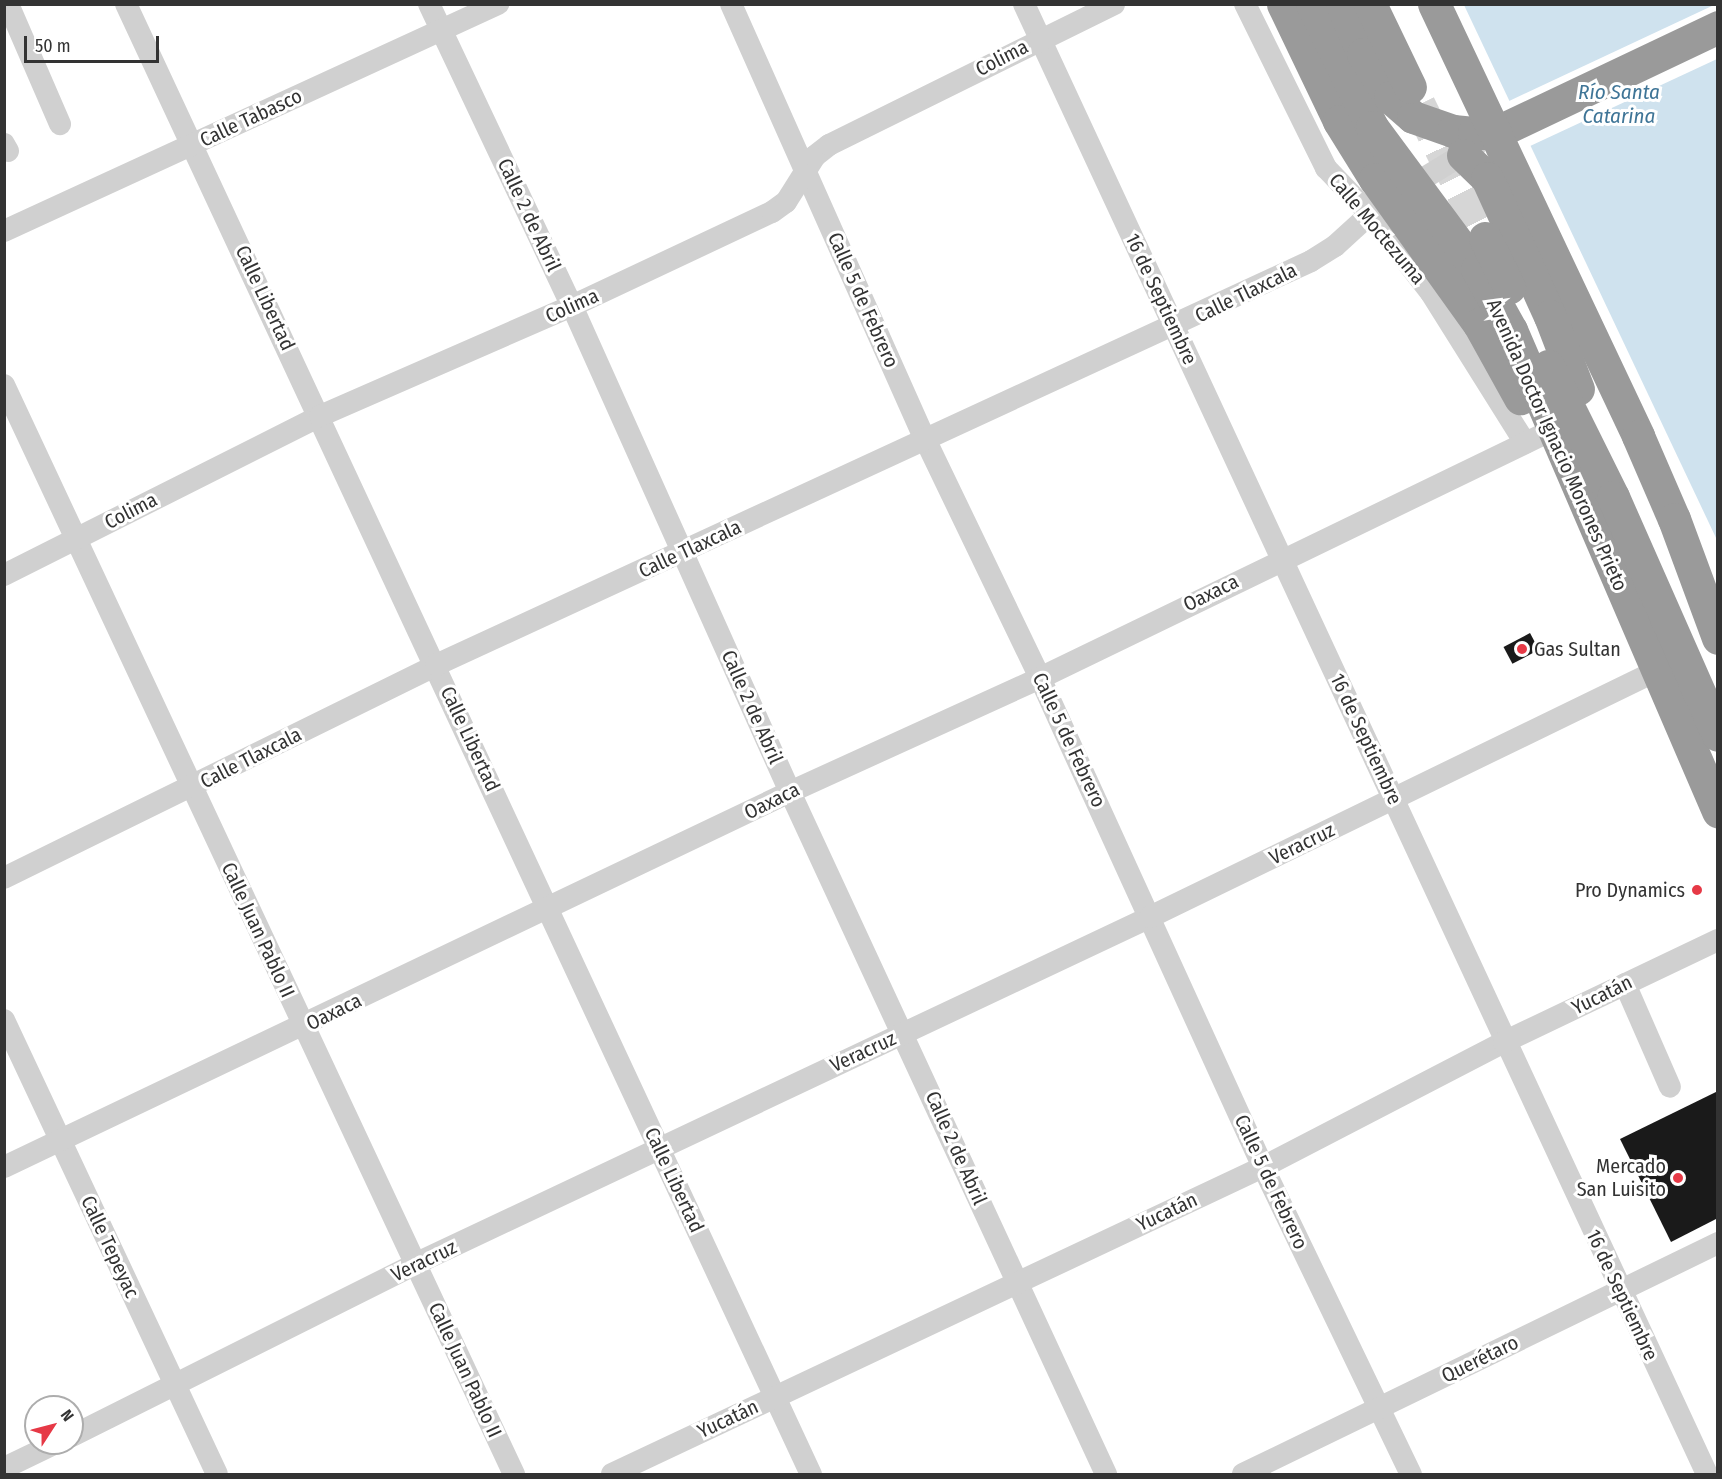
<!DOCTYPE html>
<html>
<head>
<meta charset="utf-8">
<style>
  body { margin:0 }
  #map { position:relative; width:1722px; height:1479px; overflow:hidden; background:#fff; font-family:"Fira Sans Condensed",sans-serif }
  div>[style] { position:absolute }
  .water>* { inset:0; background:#cfe2ee }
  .pier>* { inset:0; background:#fff }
  .building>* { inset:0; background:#1a1a1a; transform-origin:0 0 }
  .highway-tunnel>* { height:33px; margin-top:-16.5px; transform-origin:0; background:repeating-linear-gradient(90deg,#d6d6d6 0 33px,transparent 0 49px) }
  .minor>* { height:22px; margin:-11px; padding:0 11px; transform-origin:11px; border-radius:11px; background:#d0d0d0 }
  .highway>* { height:33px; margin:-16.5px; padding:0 16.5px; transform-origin:16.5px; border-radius:16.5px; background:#9a9a9a }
  .dots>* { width:16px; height:16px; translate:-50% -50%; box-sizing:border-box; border:3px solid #fff; border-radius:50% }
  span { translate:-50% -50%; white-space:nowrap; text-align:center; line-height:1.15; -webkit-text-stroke:6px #fff; paint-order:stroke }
  .street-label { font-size:20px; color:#333 }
  .poi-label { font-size:20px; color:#333 }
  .left { translate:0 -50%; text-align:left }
  .right { translate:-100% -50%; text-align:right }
  .water-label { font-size:21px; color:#3f7597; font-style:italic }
  .frame { position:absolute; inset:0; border:6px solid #333; pointer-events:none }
  .north { position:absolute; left:24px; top:1395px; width:60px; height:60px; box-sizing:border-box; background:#fff; border:2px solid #adadad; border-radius:50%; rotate:54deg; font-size:16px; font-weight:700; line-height:24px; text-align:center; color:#333 }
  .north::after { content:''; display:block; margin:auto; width:21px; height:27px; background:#e63946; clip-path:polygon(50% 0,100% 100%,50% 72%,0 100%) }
  .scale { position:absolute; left:24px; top:36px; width:135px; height:27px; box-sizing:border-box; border:3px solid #333; border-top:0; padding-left:8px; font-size:18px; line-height:21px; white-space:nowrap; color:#333; -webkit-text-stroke:4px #fff; paint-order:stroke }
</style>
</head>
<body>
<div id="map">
  <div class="water">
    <div style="clip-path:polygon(1464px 5px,1717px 5px,1717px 540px)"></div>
  </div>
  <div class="pier">
    <div style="clip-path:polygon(1714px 5px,1717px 5px,1717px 59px,1528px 147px,1507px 102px)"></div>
  </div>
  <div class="building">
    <div style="left:1530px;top:633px;width:19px;height:30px;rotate:62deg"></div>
    <div style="clip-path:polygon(1718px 1091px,1718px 1218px,1671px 1242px,1620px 1139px)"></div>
  </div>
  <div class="highway-tunnel">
    <div style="left:1419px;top:104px;width:149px;rotate:63.8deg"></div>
  </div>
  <div class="minor">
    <div style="left:8px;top:4px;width:131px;rotate:66.6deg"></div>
    <div style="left:126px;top:4px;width:1622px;rotate:65.02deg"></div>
    <div style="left:429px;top:4px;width:334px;rotate:64.7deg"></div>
    <div style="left:572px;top:306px;width:533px;rotate:65.84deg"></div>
    <div style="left:790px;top:792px;width:752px;rotate:65.14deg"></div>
    <div style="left:731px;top:4px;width:479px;rotate:66deg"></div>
    <div style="left:926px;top:441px;width:263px;rotate:64.3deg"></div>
    <div style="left:1040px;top:678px;width:537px;rotate:65.49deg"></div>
    <div style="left:1263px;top:1167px;width:341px;rotate:64.3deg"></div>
    <div style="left:1024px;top:4px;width:1621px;rotate:65.08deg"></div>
    <div style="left:1245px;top:4px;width:183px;rotate:63.7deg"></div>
    <div style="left:1326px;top:168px;width:62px;rotate:46.3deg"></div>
    <div style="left:1369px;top:213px;width:101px;rotate:52.2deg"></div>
    <div style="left:1431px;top:293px;width:177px;rotate:57.9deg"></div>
    <div style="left:4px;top:144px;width:8px;rotate:60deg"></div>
    <div style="left:4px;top:231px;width:544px;rotate:-24.68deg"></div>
    <div style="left:4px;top:385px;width:1203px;rotate:64.91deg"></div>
    <div style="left:4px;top:575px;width:354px;rotate:-26.7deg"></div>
    <div style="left:320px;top:416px;width:275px;rotate:-23.6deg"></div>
    <div style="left:572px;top:306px;width:221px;rotate:-25.2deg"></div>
    <div style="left:772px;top:212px;width:17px;rotate:-36deg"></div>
    <div style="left:786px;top:202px;width:54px;rotate:-57.8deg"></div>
    <div style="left:815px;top:156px;width:18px;rotate:-38deg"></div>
    <div style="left:829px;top:145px;width:318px;rotate:-26.3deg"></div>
    <div style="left:4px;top:878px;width:482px;rotate:-26.2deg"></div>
    <div style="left:436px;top:665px;width:964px;rotate:-24.78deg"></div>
    <div style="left:1311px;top:261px;width:28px;rotate:-32deg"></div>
    <div style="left:1335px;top:246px;width:61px;rotate:-42.3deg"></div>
    <div style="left:1380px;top:205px;width:111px;rotate:-31.4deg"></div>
    <div style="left:1625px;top:984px;width:112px;rotate:66.4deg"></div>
    <div style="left:4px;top:1020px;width:501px;rotate:64.87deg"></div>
    <div style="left:4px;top:1167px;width:871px;rotate:-25.51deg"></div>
    <div style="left:790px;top:792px;width:275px;rotate:-24.5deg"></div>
    <div style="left:1040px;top:678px;width:555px;rotate:-25.83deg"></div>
    <div style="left:72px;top:1436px;width:384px;rotate:-26.6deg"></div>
    <div style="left:415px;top:1264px;width:813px;rotate:-25.27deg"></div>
    <div style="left:1150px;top:917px;width:563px;rotate:-25.93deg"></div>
    <div style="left:4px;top:1468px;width:58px;rotate:-25.7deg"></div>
    <div style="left:612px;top:1474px;width:720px;rotate:-25.25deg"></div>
    <div style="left:1263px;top:1167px;width:271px;rotate:-27.4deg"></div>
    <div style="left:1504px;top:1042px;width:237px;rotate:-25.5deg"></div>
    <div style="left:1243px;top:1474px;width:528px;rotate:-25.93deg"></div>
  </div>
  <div class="highway">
    <div style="left:1283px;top:4px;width:130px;rotate:64.4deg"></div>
    <div style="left:1339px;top:121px;width:68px;rotate:58.2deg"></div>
    <div style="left:1375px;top:179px;width:178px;rotate:54.4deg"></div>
    <div style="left:1479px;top:324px;width:85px;rotate:61deg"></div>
    <div style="left:1312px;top:4px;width:137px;rotate:64deg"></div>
    <div style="left:1372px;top:127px;width:177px;rotate:53.5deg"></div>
    <div style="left:1477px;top:269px;width:70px;rotate:60.9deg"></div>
    <div style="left:1511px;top:330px;width:524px;rotate:66.72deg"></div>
    <div style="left:1342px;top:4px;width:54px;rotate:67.2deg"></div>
    <div style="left:1363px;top:54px;width:51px;rotate:57.9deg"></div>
    <div style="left:1390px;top:97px;width:30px;rotate:41deg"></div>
    <div style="left:1413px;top:117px;width:42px;rotate:19.3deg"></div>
    <div style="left:1453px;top:131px;width:21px;rotate:5deg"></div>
    <div style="left:1474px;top:133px;width:21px"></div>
    <div style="left:1495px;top:133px;width:247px;rotate:-25.4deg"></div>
    <div style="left:1370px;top:4px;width:92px;rotate:64.3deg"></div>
    <div style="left:1434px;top:4px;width:478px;rotate:64.7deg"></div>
    <div style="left:1638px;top:436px;width:90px;rotate:66.6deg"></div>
    <div style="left:1674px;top:519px;width:127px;rotate:69.7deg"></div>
    <div style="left:1463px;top:155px;width:33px;rotate:44deg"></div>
    <div style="left:1487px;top:178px;width:152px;rotate:65.5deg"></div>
    <div style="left:1550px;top:316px;width:78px;rotate:69deg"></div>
    <div style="left:1485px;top:238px;width:55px;rotate:63.9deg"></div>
    <div style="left:1548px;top:366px;width:146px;rotate:63.6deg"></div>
    <div style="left:1613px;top:497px;width:260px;rotate:66.2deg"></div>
  </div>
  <div class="dots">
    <div style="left:1522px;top:649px;background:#e63946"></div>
    <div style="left:1697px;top:890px;background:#e63946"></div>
    <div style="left:1678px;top:1178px;background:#e63946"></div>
  </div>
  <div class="street-label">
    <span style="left:1002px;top:58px;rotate:-27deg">Colima</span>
    <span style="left:251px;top:118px;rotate:-25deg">Calle Tabasco</span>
    <span style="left:529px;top:215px;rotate:65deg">Calle 2 de Abril</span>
    <span style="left:1377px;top:229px;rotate:50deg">Calle Moctezuma</span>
    <span style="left:1246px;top:293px;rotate:-26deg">Calle Tlaxcala</span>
    <span style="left:265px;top:298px;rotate:65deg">Calle Libertad</span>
    <span style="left:1161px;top:299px;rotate:65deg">16 de Septiembre</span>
    <span style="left:863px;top:300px;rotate:66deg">Calle 5 de Febrero</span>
    <span style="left:572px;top:306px;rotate:-24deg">Colima</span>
    <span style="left:1557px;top:445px;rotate:66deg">Avenida Doctor Ignacio Morones Prieto</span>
    <span style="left:131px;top:511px;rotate:-27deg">Colima</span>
    <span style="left:690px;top:549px;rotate:-25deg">Calle Tlaxcala</span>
    <span style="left:1211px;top:593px;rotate:-26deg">Oaxaca</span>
    <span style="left:752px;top:707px;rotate:66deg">Calle 2 de Abril</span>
    <span style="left:470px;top:739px;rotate:65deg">Calle Libertad</span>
    <span style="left:1366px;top:739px;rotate:65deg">16 de Septiembre</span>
    <span style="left:1069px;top:740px;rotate:65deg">Calle 5 de Febrero</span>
    <span style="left:251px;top:758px;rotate:-27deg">Calle Tlaxcala</span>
    <span style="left:772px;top:801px;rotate:-26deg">Oaxaca</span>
    <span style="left:1302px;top:844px;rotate:-26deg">Veracruz</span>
    <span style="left:258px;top:930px;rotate:65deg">Calle Juan Pablo II</span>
    <span style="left:1602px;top:995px;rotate:-26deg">Yucatán</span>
    <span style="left:334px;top:1012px;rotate:-26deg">Oaxaca</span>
    <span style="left:863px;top:1052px;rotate:-25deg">Veracruz</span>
    <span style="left:956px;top:1148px;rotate:66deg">Calle 2 de Abril</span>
    <span style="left:674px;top:1180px;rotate:65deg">Calle Libertad</span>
    <span style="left:1271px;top:1182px;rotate:65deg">Calle 5 de Febrero</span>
    <span style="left:1167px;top:1212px;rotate:-25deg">Yucatán</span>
    <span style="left:110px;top:1247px;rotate:65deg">Calle Tepeyac</span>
    <span style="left:424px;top:1261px;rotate:-26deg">Veracruz</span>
    <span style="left:1622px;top:1295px;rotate:65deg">16 de Septiembre</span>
    <span style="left:1480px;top:1359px;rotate:-26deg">Querétaro</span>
    <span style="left:465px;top:1370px;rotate:65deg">Calle Juan Pablo II</span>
    <span style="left:728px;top:1419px;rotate:-25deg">Yucatán</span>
  </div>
  <div class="poi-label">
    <span class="left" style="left:1534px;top:649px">Gas Sultan</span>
    <span class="right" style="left:1685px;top:890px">Pro Dynamics</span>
    <span class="right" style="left:1666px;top:1178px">Mercado<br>San Luisito</span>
  </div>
  <div class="water-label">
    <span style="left:1619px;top:104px">Río Santa<br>Catarina</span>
  </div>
  <div class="frame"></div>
  <div class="north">N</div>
  <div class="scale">50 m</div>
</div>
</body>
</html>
